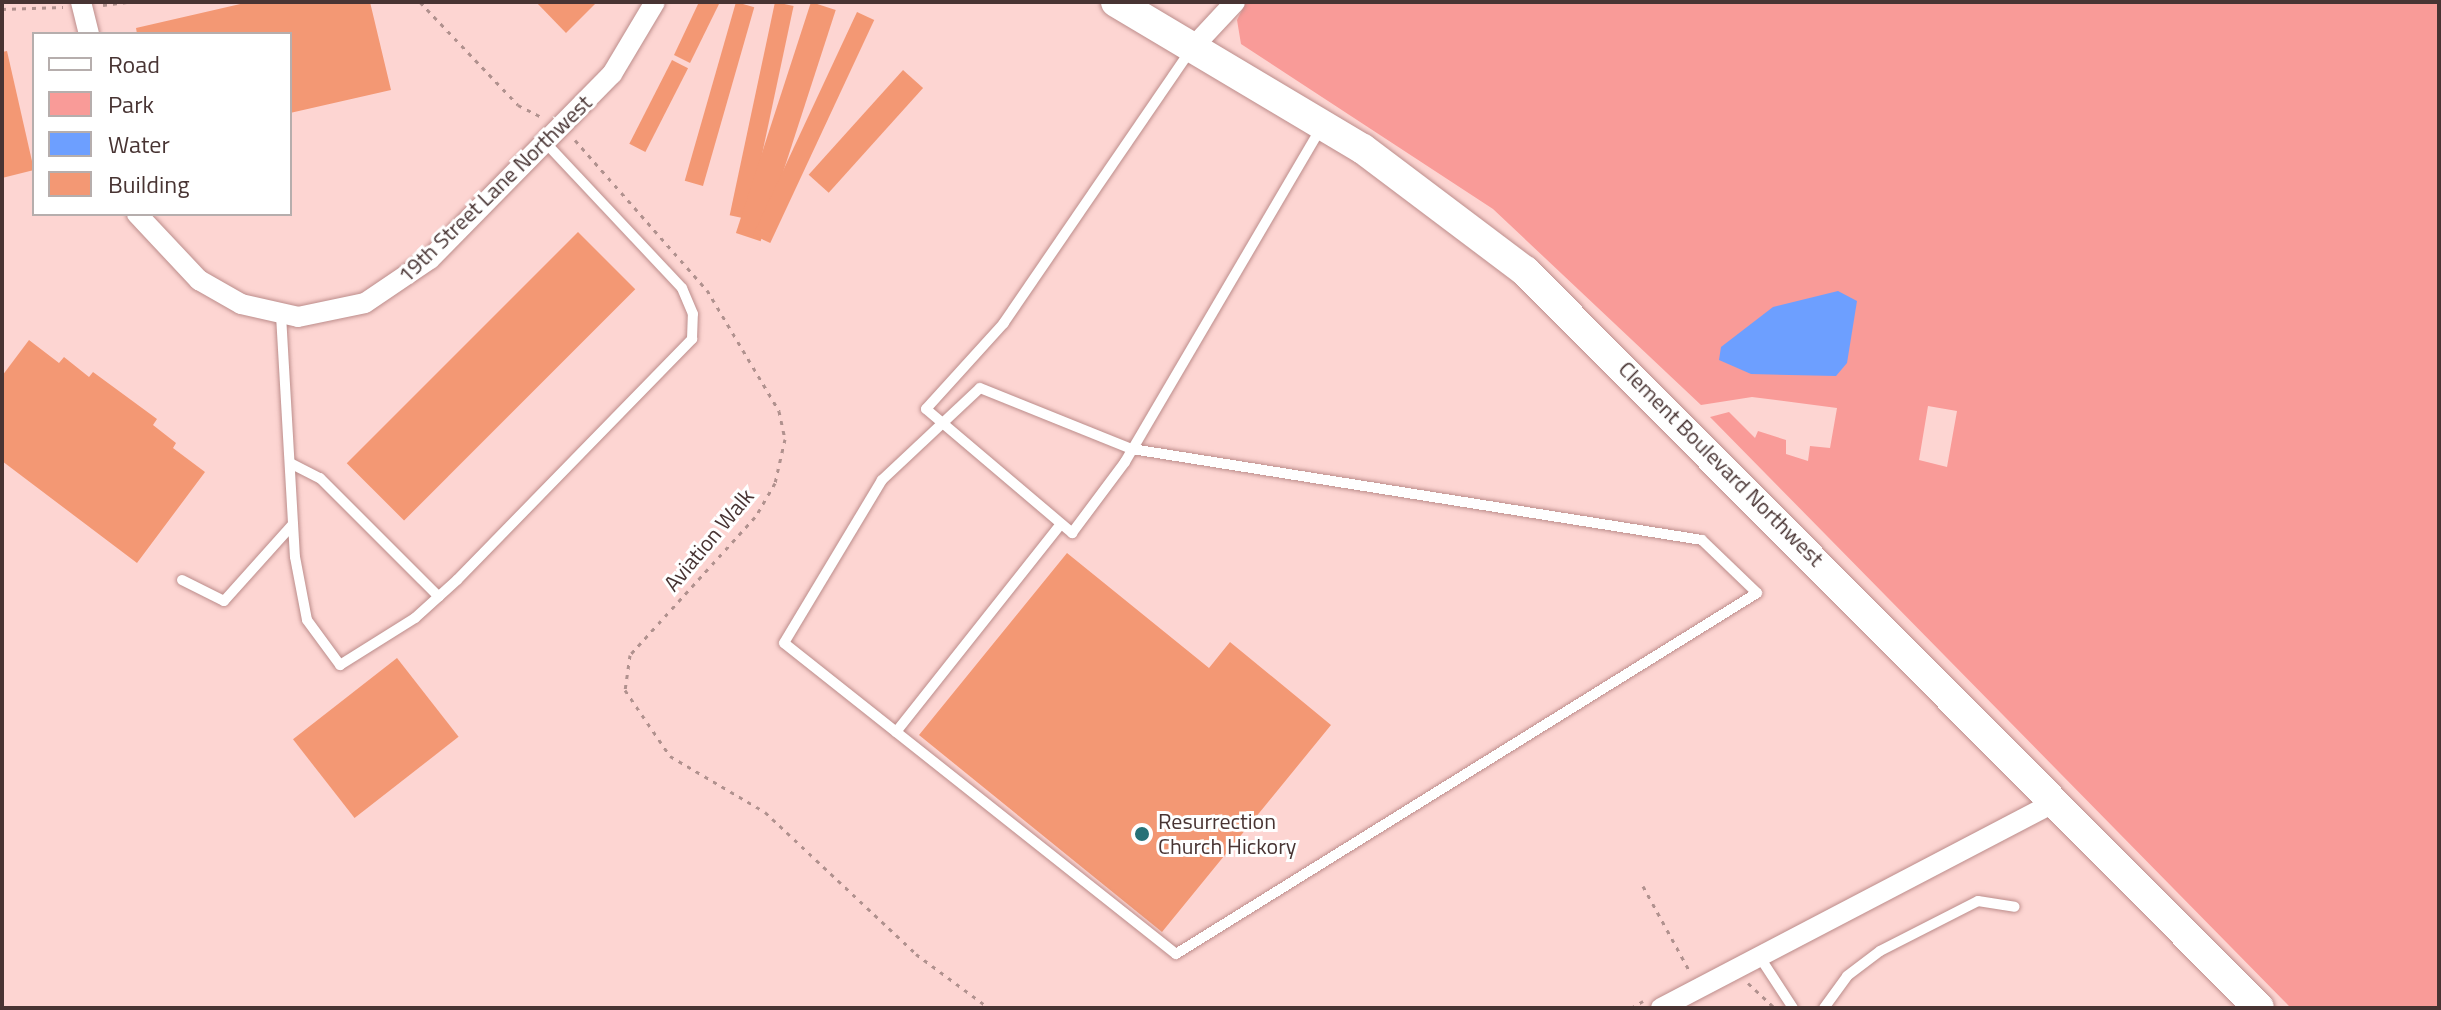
<!DOCTYPE html>
<html>
<head>
<meta charset="utf-8">
<style>
  body { margin:0 }
  #map { position:relative; width:2441px; height:1010px; overflow:hidden; background:#fdd5d2; font-family:"Titillium Web",sans-serif }
  div>[style] { position:absolute }
  .green>* { inset:0; background:#f99b98 }
  .water>* { inset:0; background:#6d9fff }
  .building>* { inset:0; background:#f39874; transform-origin:0 0 }
  .path>* { height:3px; margin-top:-1.5px; transform-origin:0; background:repeating-linear-gradient(90deg,#b0918e 0 4px,transparent 0 10px) }
  .roads { filter:drop-shadow(0 0 2px #bc8d8b) drop-shadow(0 0 2px #bc8d8b) }
  .lane>* { height:10px; margin:-5px; padding:0 5px; transform-origin:5px; border-radius:5px; background:#fff }
  .street>* { height:20px; margin:-10px; padding:0 10px; transform-origin:10px; border-radius:10px; background:#fff }
  .secondary>* { height:30px; margin:-15px; padding:0 15px; transform-origin:15px; border-radius:15px; background:#fff }
  .dots>* { width:22px; height:22px; translate:-50% -50%; box-sizing:border-box; border:4px solid #fff; border-radius:50% }
  span { translate:-50% -50%; white-space:nowrap; text-align:center; line-height:1.15; -webkit-text-stroke:6px #fff; paint-order:stroke }
  .street-label { font-size:22px; color:#483433 }
  .poi-label { font-size:22px; color:#483433 }
  .left { translate:0 -50%; text-align:left }
  .frame { position:absolute; inset:0; border:4px solid #483433; pointer-events:none }
  .legend { position:absolute; left:32px; top:32px; width:260px; height:184px; box-sizing:border-box; background:#fff; border:2px solid #b6aead; margin:0; padding:10px 14px; list-style:none; font-size:24px; color:#483433 }
  .legend li { display:flex; align-items:center; gap:16px; height:40px }
  .legend b { width:40px; border:2px solid #b6aead }
</style>
</head>
<body>
<div id="map">
  <div class="green">
    <div style="clip-path:polygon(evenodd,1246px 2px,2439px 2px,2439px 1008px,2291px 1008px,1710px 417px,1729px 412px,1755px 438px,1758px 431px,1786px 440px,1786px 454px,1808px 461px,1810px 446px,1830px 448px,1837px 408px,1752px 397px,1701px 405px,1493px 209px,1241px 44px,1237px 20px,1246px 2px,1928px 406px,1957px 411px,1947px 467px,1919px 460px,1928px 406px)"></div>
  </div>
  <div class="water">
    <div style="clip-path:polygon(1838px 291px,1857px 301px,1847px 363px,1836px 376px,1751px 374px,1719px 360px,1721px 347px,1773px 307px)"></div>
  </div>
  <div class="building">
    <div style="clip-path:polygon(249px 2px,370px 2px,391px 90px,290px 113px,290px 34px,137px 34px,136px 28px)"></div>
    <div style="clip-path:polygon(536px 2px,593px 2px,595px 4px,566px 33px)"></div>
    <div style="clip-path:polygon(699px 2px,720px 2px,690px 63px,674px 55px)"></div>
    <div style="left:736px;top:2px;width:19px;height:186px;rotate:16deg"></div>
    <div style="left:775px;top:2px;width:19px;height:218px;rotate:12deg"></div>
    <div style="left:811px;top:2px;width:26px;height:243px;rotate:18deg"></div>
    <div style="left:857px;top:12px;width:19px;height:246px;rotate:25deg"></div>
    <div style="clip-path:polygon(7px 51px,34px 170px,2px 178px,2px 52px)"></div>
    <div style="left:672px;top:60px;width:18px;height:94px;rotate:27deg"></div>
    <div style="left:903px;top:70px;width:27px;height:141px;rotate:42deg"></div>
    <div style="left:578px;top:232px;width:81px;height:327px;rotate:45deg"></div>
    <div style="clip-path:polygon(29px 340px,59px 363px,64px 357px,89px 377px,93px 372px,157px 419px,153px 425px,176px 443px,173px 448px,205px 472px,137px 563px,2px 461px,2px 376px)"></div>
    <div style="clip-path:polygon(1067px 553px,1209px 668px,1230px 642px,1331px 725px,1162px 932px,919px 735px)"></div>
    <div style="left:397px;top:658px;width:100px;height:132px;rotate:52deg"></div>
  </div>
  <div class="path">
    <div style="left:420px;top:2px;width:142px;rotate:46.4deg"></div>
    <div style="left:518px;top:105px;width:28px;rotate:27deg"></div>
    <div style="left:103px;top:5px;width:24px;rotate:-7deg"></div>
    <div style="left:2px;top:9px;width:61px;rotate:-1.9deg"></div>
    <div style="left:575px;top:140px;width:200px;rotate:48.7deg"></div>
    <div style="left:707px;top:290px;width:141px;rotate:59.2deg"></div>
    <div style="left:779px;top:411px;width:29px;rotate:78deg"></div>
    <div style="left:785px;top:439px;width:45px;rotate:102.8deg"></div>
    <div style="left:775px;top:483px;width:39px;rotate:120deg"></div>
    <div style="left:755px;top:517px;width:186px;rotate:132.2deg"></div>
    <div style="left:630px;top:655px;width:35px;rotate:98deg"></div>
    <div style="left:625px;top:690px;width:80px;rotate:55.7deg"></div>
    <div style="left:670px;top:756px;width:110px;rotate:30.5deg"></div>
    <div style="left:765px;top:812px;width:207px;rotate:43.2deg"></div>
    <div style="left:916px;top:954px;width:91px;rotate:36.5deg"></div>
    <div style="left:1643px;top:886px;width:96px;rotate:61.3deg"></div>
    <div style="left:1748px;top:983px;width:35px;rotate:43deg"></div>
    <div style="left:1631px;top:1008px;width:14px;rotate:-30deg"></div>
  </div>
  <div class="roads">
    <div class="lane">
      <div style="left:1190px;top:51px;width:330px;rotate:124.4deg"></div>
      <div style="left:1004px;top:323px;width:116px;rotate:132.2deg"></div>
      <div style="left:926px;top:409px;width:192px;rotate:40.3deg"></div>
      <div style="left:1072px;top:533px;width:89px;rotate:-53.3deg"></div>
      <div style="left:1125px;top:462px;width:386px;rotate:-59.6deg"></div>
      <div style="left:281px;top:315px;width:242px;rotate:86.7deg"></div>
      <div style="left:295px;top:557px;width:64px;rotate:79.2deg"></div>
      <div style="left:307px;top:620px;width:56px;rotate:53.7deg"></div>
      <div style="left:340px;top:665px;width:89px;rotate:-32.1deg"></div>
      <div style="left:415px;top:618px;width:57px;rotate:-42.1deg"></div>
      <div style="left:457px;top:580px;width:337px;rotate:-45.7deg"></div>
      <div style="left:692px;top:339px;width:25px;rotate:-88deg"></div>
      <div style="left:693px;top:314px;width:28px;rotate:-113deg"></div>
      <div style="left:682px;top:288px;width:200px;rotate:-133.2deg"></div>
      <div style="left:980px;top:388px;width:164px;rotate:21.9deg"></div>
      <div style="left:1132px;top:449px;width:577px;rotate:9.07deg"></div>
      <div style="left:1702px;top:540px;width:76px;rotate:43.9deg"></div>
      <div style="left:1757px;top:593px;width:684px;rotate:148.15deg"></div>
      <div style="left:1176px;top:954px;width:500px;rotate:-141.57deg"></div>
      <div style="left:784px;top:643px;width:190px;rotate:-59deg"></div>
      <div style="left:882px;top:480px;width:134px;rotate:-43.2deg"></div>
      <div style="left:290px;top:463px;width:34px;rotate:27deg"></div>
      <div style="left:320px;top:478px;width:168px;rotate:45deg"></div>
      <div style="left:182px;top:580px;width:47px;rotate:26.6deg"></div>
      <div style="left:224px;top:601px;width:103px;rotate:-48.1deg"></div>
      <div style="left:896px;top:732px;width:265px;rotate:-51.6deg"></div>
      <div style="left:1759px;top:956px;width:62px;rotate:56.8deg"></div>
      <div style="left:1824px;top:1008px;width:39px;rotate:-54deg"></div>
      <div style="left:1847px;top:976px;width:41px;rotate:-37.1deg"></div>
      <div style="left:1880px;top:951px;width:110px;rotate:-27deg"></div>
      <div style="left:1978px;top:901px;width:37px;rotate:9deg"></div>
    </div>
    <div class="street">
      <div style="left:81px;top:2px;width:33px;rotate:76deg"></div>
      <div style="left:1194px;top:46px;width:60px;rotate:-47deg"></div>
      <div style="left:137px;top:214px;width:91px;rotate:46.8deg"></div>
      <div style="left:199px;top:280px;width:48px;rotate:29.7deg"></div>
      <div style="left:241px;top:304px;width:58px;rotate:12.8deg"></div>
      <div style="left:298px;top:317px;width:68px;rotate:-11.8deg"></div>
      <div style="left:365px;top:303px;width:78px;rotate:-34.1deg"></div>
      <div style="left:430px;top:259px;width:260px;rotate:-45.5deg"></div>
      <div style="left:612px;top:74px;width:84px;rotate:-59.2deg"></div>
      <div style="left:1661px;top:1008px;width:445px;rotate:-27.6deg"></div>
    </div>
    <div class="secondary">
      <div style="left:1116px;top:2px;width:287px;rotate:30.8deg"></div>
      <div style="left:1363px;top:149px;width:203px;rotate:37deg"></div>
      <div style="left:1525px;top:271px;width:1040px;rotate:45.12deg"></div>
    </div>
  </div>
  <div class="dots">
    <div style="left:1142px;top:834px;background:#277177"></div>
  </div>
  <div class="street-label">
    <span style="left:495px;top:189px;rotate:-44deg">19th Street Lane Northwest</span>
    <span style="left:1721px;top:464px;rotate:45deg">Clement Boulevard Northwest</span>
    <span style="left:709px;top:540px;rotate:-50deg">Aviation Walk</span>
  </div>
  <div class="poi-label">
    <span class="left" style="left:1158px;top:834px">Resurrection<br>Church Hickory</span>
  </div>
  <div class="frame"></div>
  <ul class="legend">
  <li><b style="height:10px;background:#fff"></b>Road</li>
  <li><b style="height:22px;background:#f99b98"></b>Park</li>
  <li><b style="height:22px;background:#6d9fff"></b>Water</li>
  <li><b style="height:22px;background:#f39874"></b>Building</li>
  </ul>
</div>
</body>
</html>
